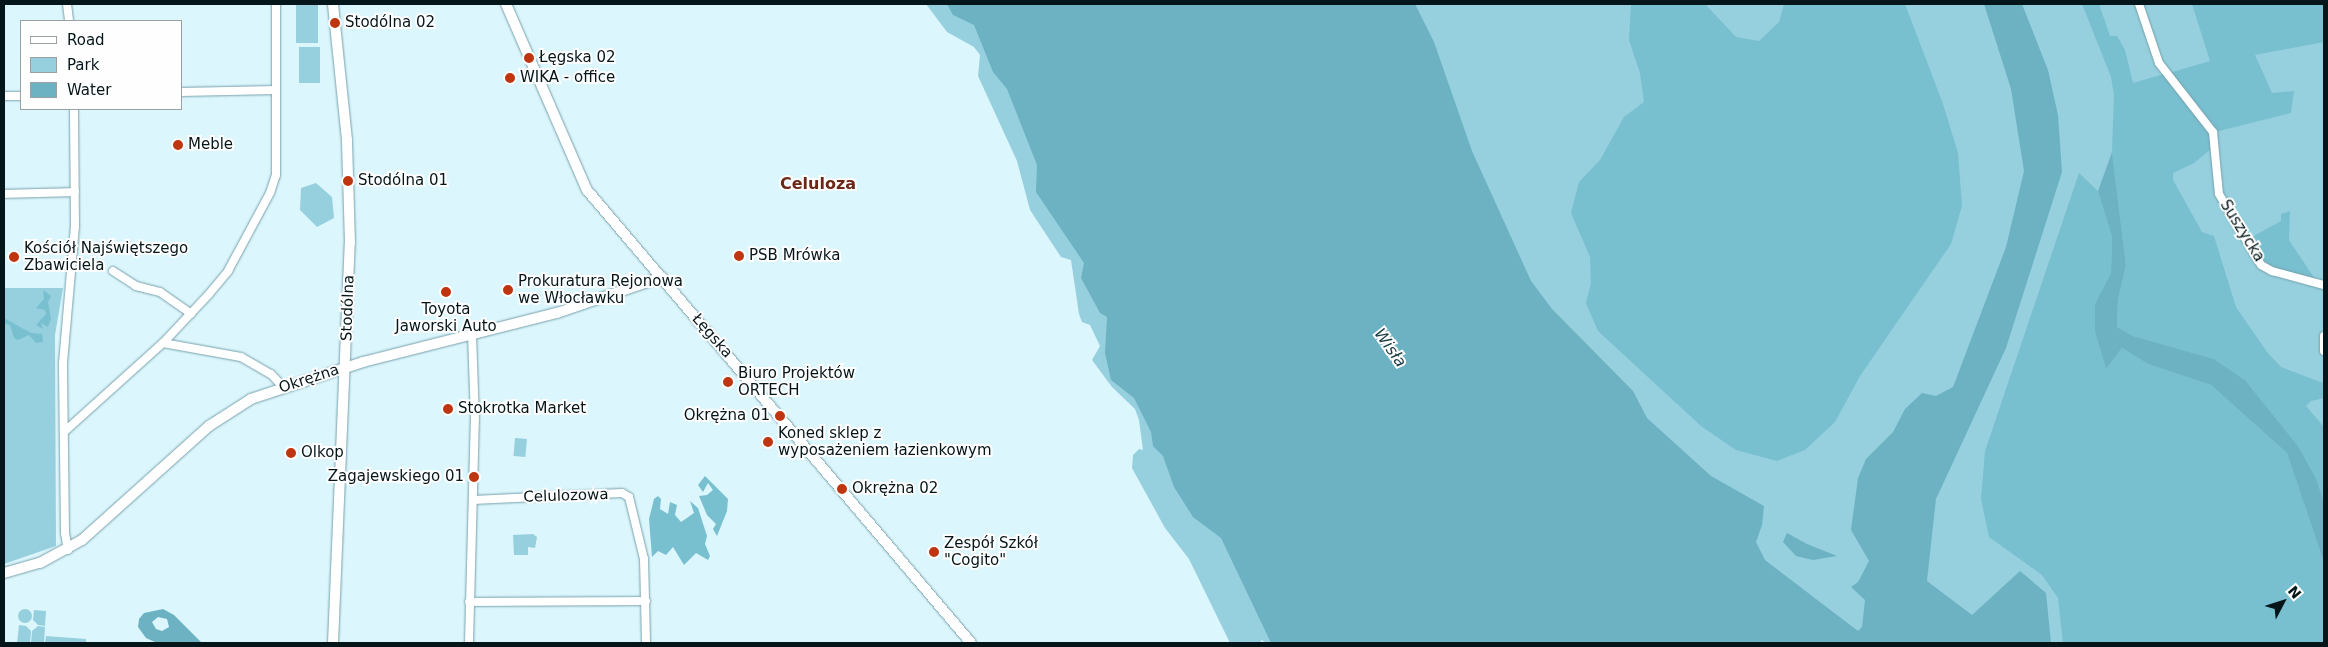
<!DOCTYPE html>
<html>
<head>
<meta charset="utf-8">
<style>
  body { margin:0 }
  #map { position:relative; width:2328px; height:647px; overflow:hidden; background:#dcf6fd; font-family:"DejaVu Sans",sans-serif }
  div>[style] { position:absolute }
  .green>* { inset:0; background:#96d0de; transform-origin:0 0 }
  .round { border-radius:50% }
  .forest>* { inset:0; background:#78bfd0 }
  .water>* { inset:0; background:#6cb2c3 }
  .roads { filter:drop-shadow(0 0 1px #77a1ac) drop-shadow(0 0 1px #77a1ac) }
  .street>* { height:8px; margin:-4px; padding:0 4px; transform-origin:4px; border-radius:4px; background:#fff }
  .secondary>* { height:10px; margin:-5px; padding:0 5px; transform-origin:5px; border-radius:5px; background:#fff }
  .dots>* { width:14px; height:14px; translate:-50% -50%; box-sizing:border-box; border:2px solid #fefefe; border-radius:50% }
  span { translate:-50% -50%; white-space:nowrap; text-align:center; line-height:1.15; -webkit-text-stroke:4px #fefefe; paint-order:stroke }
  .poi-label { font-size:15px; color:#05161a }
  .left { translate:0 -50%; text-align:left }
  .right { translate:-100% -50%; text-align:right }
  .street-label { font-size:15px; color:#05161a }
  .neighbourhood-label { font-size:16px; color:#6b2817; font-weight:700 }
  .water-label { font-size:16px; color:#1b3d45; font-style:italic }
  .frame { position:absolute; inset:0; border:5px solid #05161a; pointer-events:none }
  .legend { position:absolute; left:20px; top:20px; width:162px; height:90px; box-sizing:border-box; background:#fefefe; border:1px solid #9aa1a3; margin:0; padding:6px 9px; list-style:none; font-size:15px; color:#05161a }
  .legend li { display:flex; align-items:center; gap:10px; height:25px }
  .legend b { width:25px; border:1px solid #9aa1a3 }
  .north { position:absolute; left:2258px; top:577px; width:50px; height:50px; -webkit-text-stroke:4px #fefefe; paint-order:stroke; rotate:50deg; font-size:14px; font-weight:700; line-height:20px; text-align:center; color:#05161a }
  .north::after { content:''; display:block; margin:auto; width:18px; height:22px; background:#05161a; clip-path:polygon(50% 0,100% 100%,50% 72%,0 100%) }
</style>
</head>
<body>
<div id="map">
  <div class="green">
    <div style="left:296px;top:4px;width:22px;height:39px"></div>
    <div style="clip-path:polygon(926px 4px,2324px 4px,2324px 643px,1267px 643px,1261px 640px,1261px 643px,1230px 643px,1189px 559px,1165px 528px,1132px 468px,1133px 455px,1139px 449px,1143px 450px,1139px 420px,1135px 409px,1112px 387px,1092px 360px,1100px 346px,1090px 325px,1082px 322px,1079px 314px,1071px 260px,1061px 257px,1030px 210px,1017px 161px,978px 76px,980px 55px,974px 47px,947px 32px)"></div>
    <div style="left:299px;top:47px;width:21px;height:36px"></div>
    <div style="clip-path:polygon(316px 183px,332px 197px,334px 218px,317px 227px,300px 210px,301px 188px)"></div>
    <div style="clip-path:polygon(4px 288px,63px 288px,55px 335px,56px 546px,4px 564px)"></div>
    <div style="left:515px;top:438px;width:12px;height:18px;rotate:5deg"></div>
    <div style="clip-path:polygon(533px 534px,537px 537px,535px 548px,528px 547px,528px 555px,514px 555px,513px 535px)"></div>
    <div class="round" style="left:18px;top:609px;width:14px;height:14px"></div>
    <div style="clip-path:polygon(34px 610px,46px 611px,45px 626px,38px 625px,33px 620px)"></div>
    <div style="clip-path:polygon(19px 625px,26px 626px,31px 631px,30px 643px,17px 643px)"></div>
    <div style="clip-path:polygon(38px 626px,45px 627px,44px 643px,31px 643px,32px 631px)"></div>
    <div style="clip-path:polygon(46px 636px,86px 639px,86px 643px,45px 643px)"></div>
  </div>
  <div class="forest">
    <div style="clip-path:polygon(1631px 4px,1705px 4px,1736px 37px,1759px 41px,1779px 22px,1784px 4px,1905px 4px,1943px 104px,1958px 153px,1962px 206px,1951px 244px,1860px 376px,1835px 422px,1805px 450px,1777px 461px,1736px 450px,1701px 426px,1598px 331px,1586px 303px,1591px 283px,1590px 257px,1571px 213px,1579px 182px,1600px 160px,1624px 117px,1644px 102px,1640px 73px,1629px 40px)"></div>
    <div style="clip-path:polygon(2082px 4px,2099px 4px,2110px 36px,2117px 36px,2125px 50px,2133px 83px,2164px 74px,2211px 133px,2211px 149px,2194px 163px,2173px 173px,2173px 180px,2202px 232px,2214px 236px,2236px 307px,2267px 352px,2281px 367px,2323px 383px,2324px 398px,2311px 401px,2306px 406px,2324px 427px,2324px 503px,2298px 446px,2245px 380px,2214px 359px,2133px 336px,2117px 327px,2118px 300px,2126px 265px,2112px 152px,2114px 95px,2111px 77px)"></div>
    <div style="clip-path:polygon(2192px 4px,2324px 4px,2324px 42px,2255px 55px,2272px 93px,2294px 91px,2291px 113px,2215px 132px,2169px 73px,2210px 61px)"></div>
    <div style="clip-path:polygon(2079px 173px,2098px 191px,2112px 237px,2111px 273px,2095px 305px,2095px 332px,2106px 369px,2122px 348px,2148px 364px,2211px 385px,2287px 453px,2324px 563px,2324px 643px,2063px 643px,2058px 598px,2042px 575px,1989px 537px,1981px 499px,1985px 451px)"></div>
    <div style="clip-path:polygon(2233px 206px,2252px 237px,2281px 221px,2281px 214px,2290px 211px,2289px 240px,2317px 282px,2268px 267px,2259px 258px)"></div>
    <div style="clip-path:polygon(43px 290px,51px 296px,48px 302px,51px 319px,48px 327px,41px 323px,43px 329px,36px 325px,46px 314px,45px 310px,36px 308px,44px 299px)"></div>
    <div style="clip-path:polygon(4px 318px,31px 333px,42px 334px,43px 342px,36px 343px,29px 335px,18px 340px,14px 338px,10px 325px,4px 323px)"></div>
    <div style="clip-path:polygon(705px 476px,728px 499px,727px 511px,717px 536px,713px 529px,716px 524px,707px 515px,699px 496px,707px 495px,713px 490px,708px 483px,703px 492px,698px 485px)"></div>
    <div style="clip-path:polygon(658px 496px,661px 499px,660px 509px,668px 514px,670px 502px,677px 505px,675px 515px,681px 522px,694px 513px,690px 501px,698px 508px,707px 536px,705px 544px,710px 556px,708px 560px,696px 553px,684px 565px,673px 547px,666px 555px,658px 551px,652px 557px,649px 519px,654px 499px)"></div>
  </div>
  <div class="water">
    <div style="clip-path:polygon(947px 4px,1415px 4px,1434px 42px,1472px 151px,1531px 281px,1552px 309px,1633px 391px,1647px 418px,1711px 476px,1764px 506px,1762px 525px,1756px 542px,1765px 560px,1858px 631px,1862px 627px,1865px 600px,1851px 587px,1858px 582px,1869px 561px,1851px 530px,1858px 478px,1866px 459px,1893px 432px,1905px 409px,1922px 393px,1936px 396px,1953px 387px,2006px 247px,2024px 171px,2011px 89px,1984px 4px,2022px 4px,2048px 70px,2058px 115px,2062px 172px,2006px 348px,1936px 499px,1927px 581px,1972px 615px,2020px 571px,2046px 593px,2051px 643px,1271px 643px,1221px 538px,1193px 517px,1174px 487px,1163px 456px,1153px 446px,1151px 432px,1134px 398px,1111px 380px,1105px 353px,1107px 317px,1100px 313px,1081px 278px,1084px 263px,1036px 192px,1037px 165px,1007px 89px,993px 72px,974px 25px,953px 15px)"></div>
    <div style="clip-path:polygon(2112px 152px,2126px 265px,2118px 300px,2117px 327px,2133px 336px,2214px 359px,2245px 380px,2298px 446px,2316px 479px,2324px 503px,2324px 563px,2287px 453px,2211px 385px,2148px 364px,2122px 348px,2106px 369px,2095px 332px,2095px 304px,2111px 273px,2112px 237px,2098px 191px)"></div>
    <div style="clip-path:polygon(1787px 533px,1807px 544px,1837px 556px,1813px 560px,1796px 556px,1783px 542px)"></div>
    <div style="clip-path:polygon(evenodd,163px 609px,174px 615px,202px 643px,157px 643px,146px 638px,138px 627px,139px 619px,144px 613px,163px 609px,158px 617px,167px 619px,169px 627px,162px 631px,156px 629px,152px 622px,158px 617px)"></div>
  </div>
  <div class="roads">
    <div class="street">
      <div style="left:67px;top:4px;width:17px;rotate:83deg"></div>
      <div style="left:2139px;top:4px;width:62px;rotate:71.3deg"></div>
      <div style="left:2159px;top:63px;width:88px;rotate:52deg"></div>
      <div style="left:2213px;top:132px;width:62px;rotate:84.5deg"></div>
      <div style="left:2219px;top:194px;width:67px;rotate:59.6deg"></div>
      <div style="left:2253px;top:252px;width:15px;rotate:58deg"></div>
      <div style="left:2261px;top:265px;width:13px;rotate:29deg"></div>
      <div style="left:2272px;top:271px;width:54px;rotate:15.1deg"></div>
      <div style="left:181px;top:92px;width:95px;rotate:-1.2deg"></div>
      <div style="left:4px;top:96px;width:17px"></div>
      <div style="left:4px;top:194px;width:71px;rotate:-1.6deg"></div>
      <div style="left:113px;top:271px;width:27px;rotate:33deg"></div>
      <div style="left:136px;top:286px;width:25px;rotate:14deg"></div>
      <div style="left:160px;top:292px;width:38px;rotate:35deg"></div>
      <div style="left:2324px;top:336px;width:15px;rotate:90deg"></div>
      <div style="left:163px;top:343px;width:79px;rotate:10.2deg"></div>
      <div style="left:241px;top:357px;width:34px;rotate:30deg"></div>
      <div style="left:271px;top:374px;width:18px;rotate:47deg"></div>
      <div style="left:64px;top:432px;width:133px;rotate:-42deg"></div>
      <div style="left:163px;top:343px;width:67px;rotate:-46.8deg"></div>
      <div style="left:209px;top:294px;width:30px;rotate:-50deg"></div>
      <div style="left:228px;top:271px;width:89px;rotate:-61.7deg"></div>
      <div style="left:270px;top:193px;width:19px;rotate:-72deg"></div>
      <div style="left:276px;top:175px;width:171px;rotate:-90deg"></div>
      <div style="left:473px;top:500px;width:149px;rotate:-2.7deg"></div>
      <div style="left:622px;top:493px;width:8px;rotate:30deg"></div>
      <div style="left:629px;top:497px;width:64px;rotate:76.4deg"></div>
      <div style="left:644px;top:559px;width:84px;rotate:88.6deg"></div>
      <div style="left:68px;top:550px;width:17px;rotate:-100deg"></div>
      <div style="left:65px;top:533px;width:170px;rotate:-90.7deg"></div>
      <div style="left:63px;top:363px;width:137px;rotate:-85deg"></div>
      <div style="left:75px;top:227px;width:118px;rotate:-90.5deg"></div>
      <div style="left:469px;top:602px;width:177px;rotate:-0.3deg"></div>
      <div style="left:469px;top:643px;width:223px;rotate:-88.5deg"></div>
      <div style="left:475px;top:420px;width:87px;rotate:-92deg"></div>
    </div>
    <div class="secondary">
      <div style="left:506px;top:4px;width:203px;rotate:66.5deg"></div>
      <div style="left:587px;top:190px;width:594px;rotate:49.71deg"></div>
      <div style="left:4px;top:573px;width:37px;rotate:-16deg"></div>
      <div style="left:40px;top:563px;width:48px;rotate:-28.7deg"></div>
      <div style="left:82px;top:540px;width:171px;rotate:-41.9deg"></div>
      <div style="left:209px;top:426px;width:50px;rotate:-32.7deg"></div>
      <div style="left:251px;top:399px;width:118px;rotate:-18.3deg"></div>
      <div style="left:363px;top:362px;width:200px;rotate:-14.2deg"></div>
      <div style="left:557px;top:313px;width:111px;rotate:-18.9deg"></div>
      <div style="left:333px;top:643px;width:400px;rotate:-87.6deg"></div>
      <div style="left:350px;top:243px;width:103px;rotate:-91.7deg"></div>
      <div style="left:347px;top:140px;width:137px;rotate:-95.9deg"></div>
    </div>
  </div>
  <div class="dots">
    <div style="left:335px;top:23px;background:#bf350f"></div>
    <div style="left:529px;top:58px;background:#bf350f"></div>
    <div style="left:510px;top:78px;background:#bf350f"></div>
    <div style="left:178px;top:145px;background:#bf350f"></div>
    <div style="left:348px;top:181px;background:#bf350f"></div>
    <div style="left:739px;top:256px;background:#bf350f"></div>
    <div style="left:14px;top:257px;background:#bf350f"></div>
    <div style="left:508px;top:290px;background:#bf350f"></div>
    <div style="left:446px;top:292px;background:#bf350f"></div>
    <div style="left:728px;top:382px;background:#bf350f"></div>
    <div style="left:448px;top:409px;background:#bf350f"></div>
    <div style="left:780px;top:416px;background:#bf350f"></div>
    <div style="left:768px;top:442px;background:#bf350f"></div>
    <div style="left:291px;top:453px;background:#bf350f"></div>
    <div style="left:474px;top:477px;background:#bf350f"></div>
    <div style="left:842px;top:489px;background:#bf350f"></div>
    <div style="left:934px;top:552px;background:#bf350f"></div>
  </div>
  <div class="poi-label">
    <span class="left" style="left:345px;top:23px">Stodólna 02</span>
    <span class="left" style="left:539px;top:58px">Łęgska 02</span>
    <span class="left" style="left:520px;top:78px">WIKA - office</span>
    <span class="left" style="left:188px;top:145px">Meble</span>
    <span class="left" style="left:358px;top:181px">Stodólna 01</span>
    <span class="left" style="left:24px;top:257px">Kościół Najświętszego<br>Zbawiciela</span>
    <span class="left" style="left:749px;top:256px">PSB Mrówka</span>
    <span class="left" style="left:518px;top:290px">Prokuratura Rejonowa<br>we Włocławku</span>
    <span style="left:446px;top:318px">Toyota<br>Jaworski Auto</span>
    <span class="left" style="left:738px;top:382px">Biuro Projektów<br>ORTECH</span>
    <span class="left" style="left:458px;top:409px">Stokrotka Market</span>
    <span class="right" style="left:770px;top:416px">Okrężna 01</span>
    <span class="left" style="left:778px;top:442px">Koned sklep z<br>wyposażeniem łazienkowym</span>
    <span class="left" style="left:301px;top:453px">Olkop</span>
    <span class="right" style="left:464px;top:477px">Zagajewskiego 01</span>
    <span class="left" style="left:852px;top:489px">Okrężna 02</span>
    <span class="left" style="left:944px;top:552px">Zespół Szkół<br>"Cogito"</span>
  </div>
  <div class="street-label">
    <span style="left:2242px;top:231px;rotate:58deg">Suszycka</span>
    <span style="left:348px;top:308px;rotate:-88deg">Stodólna</span>
    <span style="left:712px;top:336px;rotate:49deg">Łęgska</span>
    <span style="left:309px;top:379px;rotate:-18deg">Okrężna</span>
    <span style="left:566px;top:496px;rotate:-2deg">Celulozowa</span>
  </div>
  <div class="neighbourhood-label">
    <span style="left:818px;top:184px">Celuloza</span>
  </div>
  <div class="water-label">
    <span style="left:1390px;top:348px;rotate:55deg">Wisła</span>
  </div>
  <div class="frame"></div>
  <ul class="legend">
  <li><b style="height:6px;background:#fff"></b>Road</li>
  <li><b style="height:14px;background:#96d0de"></b>Park</li>
  <li><b style="height:14px;background:#6cb2c3"></b>Water</li>
  </ul>
  <div class="north">N</div>
</div>
</body>
</html>
